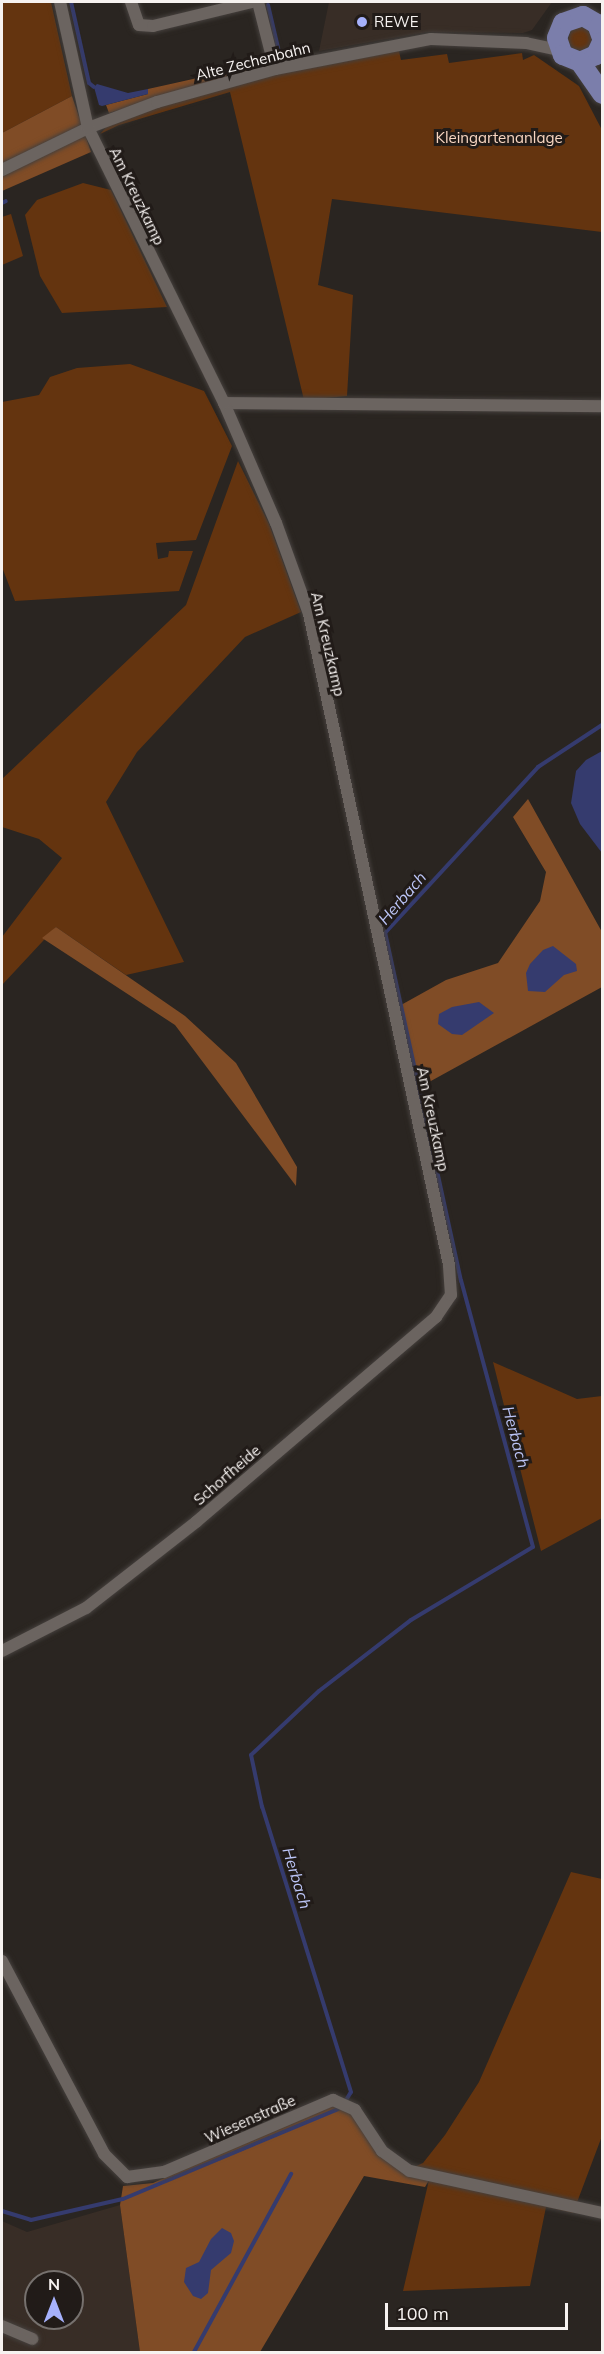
<!DOCTYPE html>
<html>
<head>
<meta charset="utf-8">
<style>
  body { margin:0 }
  #map { position:relative; width:604px; height:2354px; overflow:hidden; background:#2a2521; font-family:Mulish,sans-serif }
  div>[style] { position:absolute }
  .built>* { inset:0; background:#382d26 }
  .green>* { inset:0; background:#64340f }
  .forest>* { inset:0; background:#804c26 }
  .water>* { inset:0; background:#353b6e }
  .stream>* { height:4px; margin:-2px; padding:0 2px; transform-origin:2px; border-radius:2px; background:#353b6e }
  .roads { filter:drop-shadow(0 0 2px #45403d) drop-shadow(0 0 2px #45403d) }
  .street>* { height:12px; margin:-6px; padding:0 6px; transform-origin:6px; border-radius:6px; background:#6b6460 }
  .primary>* { height:20px; margin:-10px; padding:0 10px; transform-origin:10px; border-radius:10px; background:#7b7eab }
  .dots>* { width:16px; height:16px; translate:-50% -50%; box-sizing:border-box; border:3px solid #211b18; border-radius:50% }
  span { translate:-50% -50%; white-space:nowrap; text-align:center; line-height:1.15; -webkit-text-stroke:6px #211b18; paint-order:stroke }
  .poi-label { font-size:15px; color:#f6f2f0 }
  .left { translate:0 -50%; text-align:left }
  .street-label { font-size:15px; color:#f6f2f0 }
  .park-label { font-size:15px; color:#f8d6c1 }
  .water-label { font-size:16px; color:#bbc4f6; font-style:italic }
  .frame { position:absolute; inset:0; border:3px solid #f6f2f0; pointer-events:none }
  .north { position:absolute; left:24px; top:2270px; width:60px; height:60px; box-sizing:border-box; background:#211b18; border:2px solid #76716e; border-radius:50%; rotate:0deg; font-size:16px; font-weight:700; line-height:24px; text-align:center; color:#f6f2f0 }
  .north::after { content:''; display:block; margin:auto; width:21px; height:27px; background:#a6b1fc; clip-path:polygon(50% 0,100% 100%,50% 72%,0 100%) }
  .scale { position:absolute; left:385px; top:2303px; width:183px; height:27px; box-sizing:border-box; border:3px solid #f6f2f0; border-top:0; padding-left:8px; font-size:18px; line-height:21px; white-space:nowrap; color:#f6f2f0; -webkit-text-stroke:4px #211b18; paint-order:stroke }
</style>
</head>
<body>
<div id="map">
  <div class="built">
    <div style="clip-path:polygon(329px 2px,552px 2px,532px 30px,523px 33px,427px 32px,319px 51px)"></div>
    <div style="clip-path:polygon(evenodd,120px 2205px,140px 2352px,2px 2352px,2px 2221px,27px 2232px,120px 2205px,36px 2282px,72px 2282px,72px 2318px,36px 2318px,36px 2282px)"></div>
  </div>
  <div class="green">
    <div style="clip-path:polygon(2px 2px,51px 2px,72px 96px,2px 133px)"></div>
    <div style="clip-path:polygon(579px 27px,587px 29px,592px 37px,590px 46px,582px 51px,572px 48px,568px 40px,571px 31px)"></div>
    <div style="clip-path:polygon(399px 51px,401px 60px,447px 54px,449px 63px,522px 53px,523px 60px,534px 55px,579px 86px,602px 130px,602px 232px,332px 199px,318px 285px,353px 295px,347px 396px,304px 400px,230px 92px,119px 125px,100px 134px,110px 123px,191px 96px,279px 74px)"></div>
    <div style="clip-path:polygon(83px 183px,111px 190px,167px 307px,62px 313px,40px 276px,25px 215px,37px 200px)"></div>
    <div style="clip-path:polygon(11px 214px,23px 256px,2px 265px,2px 217px)"></div>
    <div style="clip-path:polygon(130px 364px,204px 391px,232px 446px,196px 540px,156px 543px,158px 559px,168px 557px,169px 551px,193px 551px,179px 591px,15px 601px,2px 567px,2px 402px,39px 395px,50px 377px,77px 368px)"></div>
    <div style="clip-path:polygon(238px 461px,269px 524px,301px 612px,245px 637px,137px 752px,106px 802px,184px 962px,126px 975px,56px 927px,2px 985px,2px 937px,62px 858px,39px 839px,2px 827px,2px 779px,186px 605px)"></div>
    <div style="clip-path:polygon(493px 1362px,577px 1399px,602px 1396px,602px 1518px,541px 1551px)"></div>
    <div style="clip-path:polygon(571px 1872px,602px 1879px,602px 2136px,573px 2213px,546px 2207px,530px 2286px,403px 2291px,429px 2180px,414px 2167px,423px 2163px,445px 2135px,479px 2082px)"></div>
  </div>
  <div class="forest">
    <div style="clip-path:polygon(265px 63px,266px 68px,109px 113px,106px 105px,148px 94px,148px 89px)"></div>
    <div style="clip-path:polygon(72px 96px,91px 152px,2px 191px,2px 133px)"></div>
    <div style="clip-path:polygon(528px 799px,602px 932px,602px 987px,420px 1087px,401px 1005px,446px 980px,498px 963px,540px 901px,546px 872px,513px 817px)"></div>
    <div style="clip-path:polygon(56px 927px,185px 1016px,236px 1063px,297px 1167px,296px 1186px,175px 1025px,42px 938px)"></div>
    <div style="clip-path:polygon(336px 2105px,353px 2114px,376px 2152px,410px 2177px,429px 2180px,425px 2187px,364px 2176px,260px 2352px,140px 2352px,120px 2205px,123px 2186px,153px 2183px,325px 2106px)"></div>
  </div>
  <div class="water">
    <div style="clip-path:polygon(97px 84px,128px 93px,148px 89px,148px 94px,102px 106px,99px 105px,94px 87px)"></div>
    <div style="clip-path:polygon(602px 751px,602px 853px,580px 824px,571px 803px,576px 771px,586px 760px)"></div>
    <div style="clip-path:polygon(553px 946px,576px 964px,577px 971px,564px 975px,545px 992px,528px 991px,526px 973px,530px 964px,543px 950px)"></div>
    <div style="clip-path:polygon(479px 1002px,494px 1013px,462px 1035px,452px 1034px,438px 1024px,439px 1014px,452px 1007px)"></div>
    <div style="clip-path:polygon(222px 2228px,231px 2233px,234px 2241px,231px 2253px,211px 2270px,208px 2293px,201px 2299px,193px 2296px,184px 2282px,186px 2268px,199px 2262px,211px 2239px)"></div>
  </div>
  <div class="stream">
    <div style="left:71px;top:2px;width:83px;rotate:77.5deg"></div>
    <div style="left:89px;top:83px;width:6px;rotate:39deg"></div>
    <div style="left:268px;top:5px;width:48px;rotate:76.8deg"></div>
    <div style="left:2px;top:203px;width:4px;rotate:-27deg"></div>
    <div style="left:346px;top:2100px;width:9px;rotate:-58deg"></div>
    <div style="left:351px;top:2092px;width:299px;rotate:-107.3deg"></div>
    <div style="left:262px;top:1807px;width:53px;rotate:-101.9deg"></div>
    <div style="left:251px;top:1755px;width:93px;rotate:-43.3deg"></div>
    <div style="left:319px;top:1691px;width:116px;rotate:-37.7deg"></div>
    <div style="left:411px;top:1620px;width:142px;rotate:-30.9deg"></div>
    <div style="left:533px;top:1547px;width:276px;rotate:-105.1deg"></div>
    <div style="left:461px;top:1281px;width:356px;rotate:-102.3deg"></div>
    <div style="left:385px;top:933px;width:226px;rotate:-47.3deg"></div>
    <div style="left:538px;top:767px;width:77px;rotate:-33.3deg"></div>
    <div style="left:2px;top:2211px;width:30px;rotate:17deg"></div>
    <div style="left:31px;top:2220px;width:94px;rotate:-12.9deg"></div>
    <div style="left:123px;top:2199px;width:233px;rotate:-22.7deg"></div>
    <div style="left:194px;top:2352px;width:203px;rotate:-61.4deg"></div>
  </div>
  <div class="roads">
    <div class="street">
      <div style="left:131px;top:2px;width:24px;rotate:71deg"></div>
      <div style="left:139px;top:25px;width:14px;rotate:4deg"></div>
      <div style="left:153px;top:26px;width:102px;rotate:-13.6deg"></div>
      <div style="left:258px;top:2px;width:69px;rotate:75.8deg"></div>
      <div style="left:2px;top:170px;width:96px;rotate:-26deg"></div>
      <div style="left:88px;top:128px;width:74px;rotate:-20.6deg"></div>
      <div style="left:157px;top:102px;width:123px;rotate:-15.6deg"></div>
      <div style="left:275px;top:69px;width:159px;rotate:-10.9deg"></div>
      <div style="left:431px;top:39px;width:95px;rotate:2.4deg"></div>
      <div style="left:526px;top:43px;width:34px;rotate:12deg"></div>
      <div style="left:224px;top:403px;width:378px;rotate:0.5deg"></div>
      <div style="left:2px;top:1651px;width:94px;rotate:-27.1deg"></div>
      <div style="left:86px;top:1608px;width:140px;rotate:-38deg"></div>
      <div style="left:196px;top:1522px;width:316px;rotate:-40.5deg"></div>
      <div style="left:436px;top:1317px;width:27px;rotate:-56deg"></div>
      <div style="left:451px;top:1295px;width:30px;rotate:-94deg"></div>
      <div style="left:449px;top:1265px;width:666px;rotate:-102.14deg"></div>
      <div style="left:309px;top:614px;width:97px;rotate:-109.9deg"></div>
      <div style="left:276px;top:523px;width:131px;rotate:-113.4deg"></div>
      <div style="left:224px;top:403px;width:307px;rotate:-116.3deg"></div>
      <div style="left:88px;top:128px;width:129px;rotate:-102.5deg"></div>
      <div style="left:2px;top:1961px;width:218px;rotate:62.1deg"></div>
      <div style="left:104px;top:2154px;width:33px;rotate:45deg"></div>
      <div style="left:127px;top:2177px;width:37px;rotate:-8deg"></div>
      <div style="left:164px;top:2172px;width:184px;rotate:-23.1deg"></div>
      <div style="left:333px;top:2100px;width:24px;rotate:24deg"></div>
      <div style="left:355px;top:2110px;width:49px;rotate:56.6deg"></div>
      <div style="left:382px;top:2151px;width:34px;rotate:36deg"></div>
      <div style="left:410px;top:2171px;width:197px;rotate:12.3deg"></div>
      <div style="left:2px;top:2326px;width:33px;rotate:23deg"></div>
    </div>
    <div class="primary">
      <div style="left:602px;top:38px;width:15px;rotate:-110deg"></div>
      <div style="left:597px;top:24px;width:16px;rotate:-150deg"></div>
      <div style="left:583px;top:16px;width:21px;rotate:161deg"></div>
      <div style="left:563px;top:23px;width:16px;rotate:112deg"></div>
      <div style="left:557px;top:38px;width:18px;rotate:71deg"></div>
      <div style="left:563px;top:55px;width:18px;rotate:22deg"></div>
      <div style="left:580px;top:62px;width:17px;rotate:-24deg"></div>
      <div style="left:596px;top:55px;width:14px;rotate:-65deg"></div>
      <div style="left:580px;top:62px;width:39px;rotate:55deg"></div>
    </div>
  </div>
  <div class="dots">
    <div style="left:362px;top:22px;background:#a6b1fc"></div>
  </div>
  <div class="poi-label">
    <span class="left" style="left:374px;top:22px">REWE</span>
  </div>
  <div class="street-label">
    <span style="left:253px;top:61px;rotate:-14deg">Alte Zechenbahn</span>
    <span style="left:137px;top:196px;rotate:64deg">Am Kreuzkamp</span>
    <span style="left:328px;top:644px;rotate:77deg">Am Kreuzkamp</span>
    <span style="left:433px;top:1119px;rotate:78deg">Am Kreuzkamp</span>
    <span style="left:227px;top:1475px;rotate:-41deg">Schorfheide</span>
    <span style="left:250px;top:2119px;rotate:-24deg">Wiesenstraße</span>
  </div>
  <div class="park-label">
    <span style="left:499px;top:138px">Kleingartenanlage</span>
  </div>
  <div class="water-label">
    <span style="left:402px;top:898px;rotate:-49deg">Herbach</span>
    <span style="left:516px;top:1437px;rotate:75deg">Herbach</span>
    <span style="left:297px;top:1878px;rotate:73deg">Herbach</span>
  </div>
  <div class="frame"></div>
  <div class="north">N</div>
  <div class="scale">100 m</div>
</div>
</body>
</html>
